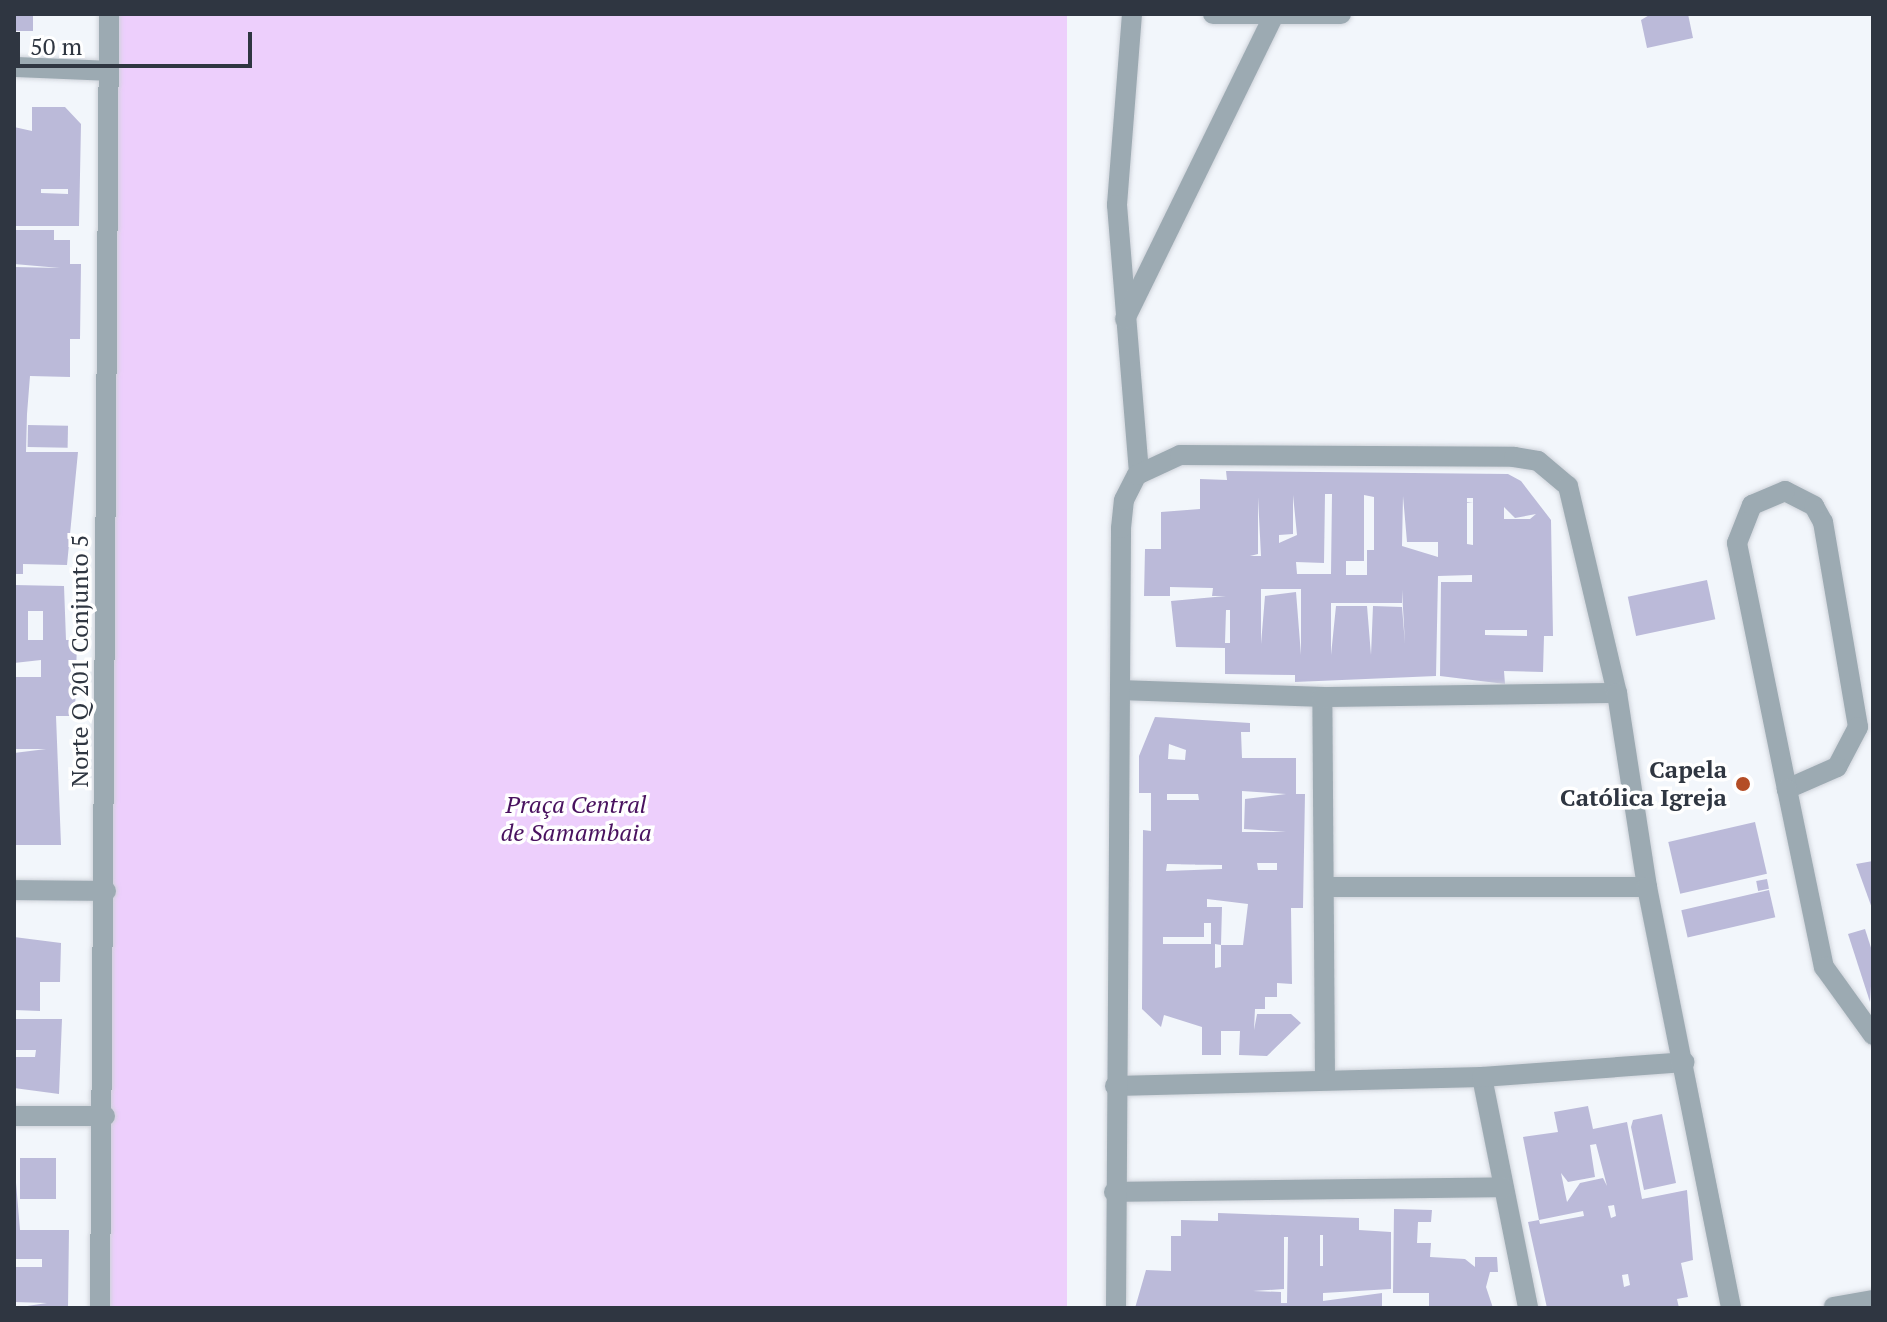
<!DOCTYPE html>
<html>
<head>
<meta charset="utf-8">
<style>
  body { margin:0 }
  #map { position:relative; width:1887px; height:1322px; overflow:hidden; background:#f2f6fb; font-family:"PT Serif",serif }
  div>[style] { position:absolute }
  .green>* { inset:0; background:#edcffc; transform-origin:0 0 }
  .building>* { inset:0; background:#bbbad9; transform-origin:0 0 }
  .roads { filter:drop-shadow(0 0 2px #cfd3da) drop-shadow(0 0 2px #cfd3da) }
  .service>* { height:18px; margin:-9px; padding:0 9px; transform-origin:9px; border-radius:9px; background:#9caab2 }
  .minor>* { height:20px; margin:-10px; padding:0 10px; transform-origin:10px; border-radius:10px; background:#9caab2 }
  .tertiary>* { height:20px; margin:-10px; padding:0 10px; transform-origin:10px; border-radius:10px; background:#9caab2 }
  .dots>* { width:22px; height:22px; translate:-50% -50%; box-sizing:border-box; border:4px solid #fff; border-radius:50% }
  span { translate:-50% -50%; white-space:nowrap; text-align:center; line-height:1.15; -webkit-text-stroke:7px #fff; paint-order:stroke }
  .street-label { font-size:24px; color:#2f3641 }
  .poi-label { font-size:24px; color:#2f3641; font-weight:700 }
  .right { translate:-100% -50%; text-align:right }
  .park-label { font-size:24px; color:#49125f; font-style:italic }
  .frame { position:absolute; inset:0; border:16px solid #2f3641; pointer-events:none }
  .scale { position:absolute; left:16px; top:32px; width:236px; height:36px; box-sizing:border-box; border:4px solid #2f3641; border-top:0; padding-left:10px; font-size:24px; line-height:28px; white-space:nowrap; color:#2f3641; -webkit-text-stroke:6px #fff; paint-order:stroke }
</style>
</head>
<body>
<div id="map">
  <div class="green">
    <div style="left:99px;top:14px;width:968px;height:1294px"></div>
  </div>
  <div class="building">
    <div style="left:14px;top:14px;width:19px;height:17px"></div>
    <div style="clip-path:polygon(1651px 14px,1688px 14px,1693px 38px,1647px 48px,1641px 20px)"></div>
    <div style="clip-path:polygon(evenodd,32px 107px,65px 107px,81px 124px,79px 226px,14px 226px,14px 127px,32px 131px,32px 107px,41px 189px,68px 189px,68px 194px,41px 193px,41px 189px)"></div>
    <div style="clip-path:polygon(14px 230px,54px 230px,54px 240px,70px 240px,70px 264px,81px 264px,80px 339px,70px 339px,70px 377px,30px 376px,27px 414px,26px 452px,78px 452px,67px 565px,23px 564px,23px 574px,14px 574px,14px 267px,60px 268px,14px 264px)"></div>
    <div style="left:28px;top:425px;width:40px;height:22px;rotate:1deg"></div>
    <div style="clip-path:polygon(evenodd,1226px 471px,1508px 474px,1521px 481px,1551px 520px,1553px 636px,1544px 636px,1543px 672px,1504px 671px,1505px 684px,1440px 676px,1441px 582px,1472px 582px,1472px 575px,1438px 576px,1436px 676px,1295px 682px,1295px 675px,1225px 674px,1225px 648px,1176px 647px,1171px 601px,1226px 596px,1212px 596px,1213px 588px,1170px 587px,1170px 596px,1144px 596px,1145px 549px,1161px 549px,1161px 512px,1200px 509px,1200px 479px,1227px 480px,1226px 471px,1325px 494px,1332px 494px,1331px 574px,1297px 574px,1296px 562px,1324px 563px,1325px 494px,1226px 471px,1293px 495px,1297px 535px,1279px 543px,1279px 535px,1293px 534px,1293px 495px,1226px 471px,1364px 495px,1374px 497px,1374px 550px,1367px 550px,1367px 575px,1346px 575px,1346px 561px,1364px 561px,1364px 495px,1226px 471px,1403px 496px,1407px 542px,1438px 542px,1438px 557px,1402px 546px,1403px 496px,1226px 471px,1258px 497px,1261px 556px,1250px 556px,1258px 554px,1258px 497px,1226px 471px,1467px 498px,1473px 498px,1473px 545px,1467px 544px,1467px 498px,1226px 471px,1504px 507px,1515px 518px,1536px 514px,1530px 519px,1504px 519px,1504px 507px,1226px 471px,1261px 589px,1301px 589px,1301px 655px,1296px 592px,1265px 596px,1261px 644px,1261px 589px,1226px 471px,1402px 590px,1405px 644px,1402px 607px,1373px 606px,1371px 655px,1367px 606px,1336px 606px,1331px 655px,1331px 603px,1402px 603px,1402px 590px,1226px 471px,1226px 610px,1230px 610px,1230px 643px,1225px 643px,1226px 610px,1226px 471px,1485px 630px,1527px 630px,1527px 636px,1485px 635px,1485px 630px)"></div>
    <div style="left:1707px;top:580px;width:40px;height:81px;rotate:78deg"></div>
    <div style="clip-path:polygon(evenodd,14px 585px,64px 586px,66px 640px,77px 640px,75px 716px,56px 716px,61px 845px,14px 845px,14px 753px,46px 749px,14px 749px,14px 677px,41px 677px,41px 660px,14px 663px,14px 585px,28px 611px,43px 611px,43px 640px,28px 640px,28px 611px)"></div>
    <div style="clip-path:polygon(evenodd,1155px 717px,1250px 723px,1250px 732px,1241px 732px,1242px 758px,1296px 758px,1296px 794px,1305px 794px,1303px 908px,1291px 908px,1292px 984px,1277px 983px,1277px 997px,1265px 997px,1265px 1009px,1255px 1009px,1254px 1030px,1257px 1014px,1291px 1014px,1301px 1023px,1267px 1056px,1239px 1055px,1240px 1031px,1221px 1031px,1221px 1055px,1202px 1055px,1202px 1027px,1164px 1015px,1161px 1027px,1142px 1009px,1143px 830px,1151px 831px,1151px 793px,1139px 793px,1139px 756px,1155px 717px,1169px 744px,1186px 750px,1185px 760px,1168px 759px,1169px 744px,1155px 717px,1242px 791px,1286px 794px,1245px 799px,1244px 829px,1286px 832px,1242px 832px,1242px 791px,1155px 717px,1167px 794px,1198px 794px,1199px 800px,1167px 800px,1167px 794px,1155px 717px,1257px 863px,1277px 863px,1277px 870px,1258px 870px,1257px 863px,1155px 717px,1167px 864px,1222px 865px,1222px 869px,1166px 871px,1167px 864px,1155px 717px,1207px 899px,1248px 904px,1243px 945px,1221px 945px,1222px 907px,1207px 907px,1207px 899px,1155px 717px,1204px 923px,1211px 923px,1211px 944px,1163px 944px,1163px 937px,1204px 937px,1204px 923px,1155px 717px,1215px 944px,1221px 945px,1221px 967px,1215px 968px,1215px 944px)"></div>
    <div style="left:1755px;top:822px;width:53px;height:89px;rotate:77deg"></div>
    <div style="clip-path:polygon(1873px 861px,1873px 911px,1856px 864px)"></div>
    <div style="left:1767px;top:879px;width:10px;height:11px;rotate:79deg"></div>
    <div style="left:1769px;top:890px;width:28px;height:90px;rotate:77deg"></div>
    <div style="clip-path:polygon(1865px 929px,1873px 954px,1870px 1002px,1848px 934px)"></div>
    <div style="clip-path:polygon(14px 937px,61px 943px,60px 982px,40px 982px,40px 1011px,14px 1010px)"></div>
    <div style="clip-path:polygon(14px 1019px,62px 1019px,59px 1094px,14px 1088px,14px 1057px,35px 1057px,36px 1050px,14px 1050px)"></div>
    <div style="clip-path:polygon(evenodd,1588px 1106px,1593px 1129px,1627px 1122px,1642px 1199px,1687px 1190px,1693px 1260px,1681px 1263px,1688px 1297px,1677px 1299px,1679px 1308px,1547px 1308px,1528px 1222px,1539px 1220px,1523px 1137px,1558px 1132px,1554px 1112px,1588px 1106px,1596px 1144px,1607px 1186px,1603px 1178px,1580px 1183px,1567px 1202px,1561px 1173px,1568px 1182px,1595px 1177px,1590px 1145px,1596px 1144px,1588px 1106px,1614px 1205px,1616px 1216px,1611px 1218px,1608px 1206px,1614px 1205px,1588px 1106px,1583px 1211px,1584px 1216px,1540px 1224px,1539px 1220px,1583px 1211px,1588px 1106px,1628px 1274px,1630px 1285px,1624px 1287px,1622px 1275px,1628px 1274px)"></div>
    <div style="clip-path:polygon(1662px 1114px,1676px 1183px,1644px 1190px,1631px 1127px,1633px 1120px)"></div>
    <div style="left:20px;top:1158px;width:36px;height:41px"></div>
    <div style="clip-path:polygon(14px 1159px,20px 1230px,69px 1230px,68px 1308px,14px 1308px,47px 1303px,14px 1302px,14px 1267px,42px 1267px,42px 1259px,14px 1259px)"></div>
    <div style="clip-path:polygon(1394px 1209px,1432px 1210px,1431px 1222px,1418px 1222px,1417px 1243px,1431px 1243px,1430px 1257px,1465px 1259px,1475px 1267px,1475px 1257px,1497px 1257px,1498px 1272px,1490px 1272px,1486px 1287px,1493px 1308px,1429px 1308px,1429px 1293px,1393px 1293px)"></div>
    <div style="clip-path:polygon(evenodd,1218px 1213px,1359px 1218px,1359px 1230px,1391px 1232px,1391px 1289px,1323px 1293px,1323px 1301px,1382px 1293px,1382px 1308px,1135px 1308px,1146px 1270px,1171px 1271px,1171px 1236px,1181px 1236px,1181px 1220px,1218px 1221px,1218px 1213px,1320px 1235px,1323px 1235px,1323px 1266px,1320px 1266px,1320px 1235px,1218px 1213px,1284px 1237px,1288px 1237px,1287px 1303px,1281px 1303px,1281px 1292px,1253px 1291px,1284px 1289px,1284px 1237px)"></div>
  </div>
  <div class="roads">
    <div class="service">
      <div style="left:1833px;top:1306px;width:41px;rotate:-9.9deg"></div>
    </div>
    <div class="minor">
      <div style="left:1132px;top:14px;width:192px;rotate:94.5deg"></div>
      <div style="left:1117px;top:205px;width:270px;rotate:85.3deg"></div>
      <div style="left:1213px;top:14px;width:128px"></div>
      <div style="left:14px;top:67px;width:94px;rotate:2.4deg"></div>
      <div style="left:1125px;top:319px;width:334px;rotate:-63.9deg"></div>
      <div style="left:1785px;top:491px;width:33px;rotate:27deg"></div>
      <div style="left:1814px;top:506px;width:18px;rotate:61deg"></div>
      <div style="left:1823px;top:522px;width:208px;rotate:80.3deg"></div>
      <div style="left:1858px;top:727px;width:45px;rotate:117.7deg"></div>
      <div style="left:1837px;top:767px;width:55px;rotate:156.3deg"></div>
      <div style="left:1787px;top:789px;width:251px;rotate:-101.5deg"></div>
      <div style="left:1737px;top:543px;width:41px;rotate:-68.5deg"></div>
      <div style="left:1752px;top:505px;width:36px;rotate:-23deg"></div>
      <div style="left:1122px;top:690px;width:200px;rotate:2deg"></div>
      <div style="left:1787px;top:789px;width:182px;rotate:78.3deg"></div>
      <div style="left:1824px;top:967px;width:84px;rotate:54.2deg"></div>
      <div style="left:1327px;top:887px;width:320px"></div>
      <div style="left:1482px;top:1077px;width:236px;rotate:78.7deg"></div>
      <div style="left:1325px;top:1080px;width:383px;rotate:-90.4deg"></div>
      <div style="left:1322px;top:697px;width:295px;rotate:-0.8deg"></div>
      <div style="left:1115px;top:1086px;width:367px;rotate:-1.4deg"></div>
      <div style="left:1482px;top:1077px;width:203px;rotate:-4.2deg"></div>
      <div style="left:1114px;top:1192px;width:389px;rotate:-0.7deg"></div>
      <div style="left:1116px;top:1308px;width:780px;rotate:-89.63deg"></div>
      <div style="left:1121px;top:528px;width:28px;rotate:-84deg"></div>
      <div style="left:1124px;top:500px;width:28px;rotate:-63deg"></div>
      <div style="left:1137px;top:475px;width:47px;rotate:-24.9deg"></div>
      <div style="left:1180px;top:455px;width:334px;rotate:0.3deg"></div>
      <div style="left:1514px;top:457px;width:24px;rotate:9deg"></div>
      <div style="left:1538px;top:461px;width:39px;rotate:40deg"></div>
      <div style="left:1568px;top:486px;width:213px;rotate:76.7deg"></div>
      <div style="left:1617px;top:693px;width:196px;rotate:81.2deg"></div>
      <div style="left:1647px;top:887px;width:429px;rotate:78.7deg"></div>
    </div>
    <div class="tertiary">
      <div style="left:14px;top:890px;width:92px;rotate:0.6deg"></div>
      <div style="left:14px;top:1116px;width:91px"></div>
      <div style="left:100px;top:1308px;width:1294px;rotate:-89.6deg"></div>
    </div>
  </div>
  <div class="dots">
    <div style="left:1743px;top:784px;background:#b44d26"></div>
  </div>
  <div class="street-label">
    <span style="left:80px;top:661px;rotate:-90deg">Norte Q 201 Conjunto 5</span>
  </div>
  <div class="poi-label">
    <span class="right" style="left:1727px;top:784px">Capela<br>Católica Igreja</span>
  </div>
  <div class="park-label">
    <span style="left:576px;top:819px">Praça Central<br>de Samambaia</span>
  </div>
  <div class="frame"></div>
  <div class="scale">50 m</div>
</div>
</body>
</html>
